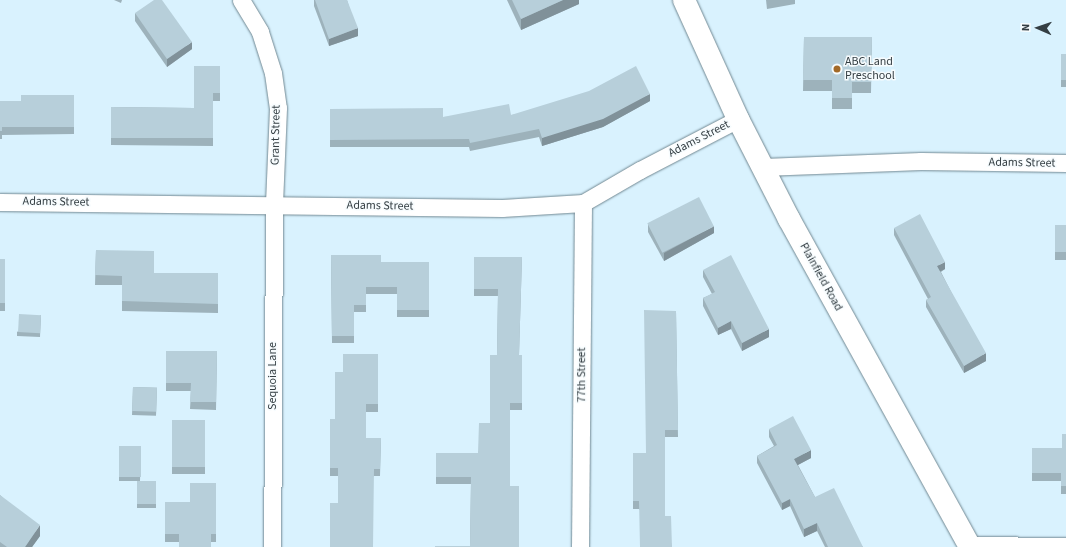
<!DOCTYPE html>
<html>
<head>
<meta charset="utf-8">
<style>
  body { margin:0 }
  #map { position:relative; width:1066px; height:547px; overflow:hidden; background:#d9f2fe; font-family:"Source Sans 3",sans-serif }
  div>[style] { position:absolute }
  .roads { filter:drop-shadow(0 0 1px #718892) drop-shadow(0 0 1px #718892) }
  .minor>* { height:17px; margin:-8.5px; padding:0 8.5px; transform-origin:8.5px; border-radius:8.5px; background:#fff }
  .secondary>* { height:22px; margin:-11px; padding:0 11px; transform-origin:11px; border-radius:11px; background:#fff }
  .wall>* { inset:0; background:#9db2bb; transform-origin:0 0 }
  .shaded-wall>* { inset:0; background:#809199 }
  .building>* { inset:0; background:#b7cfda; transform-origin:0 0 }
  .dots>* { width:11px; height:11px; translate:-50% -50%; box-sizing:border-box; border:2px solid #f7fcfe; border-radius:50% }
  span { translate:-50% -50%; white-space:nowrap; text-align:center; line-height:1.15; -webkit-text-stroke:3px #f7fcfe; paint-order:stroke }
  .poi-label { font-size:12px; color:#343e43 }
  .left { translate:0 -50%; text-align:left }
  .street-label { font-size:12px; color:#343e43 }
  .north { position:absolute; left:1018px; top:8px; width:40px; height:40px; -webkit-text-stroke:3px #f7fcfe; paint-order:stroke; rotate:272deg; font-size:11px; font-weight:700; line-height:16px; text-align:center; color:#343e43 }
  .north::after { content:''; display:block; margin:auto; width:14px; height:18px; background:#343e43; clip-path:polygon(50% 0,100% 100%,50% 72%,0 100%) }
</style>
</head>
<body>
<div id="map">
  <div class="roads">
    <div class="minor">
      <div style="left:241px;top:0;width:37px;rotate:59deg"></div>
      <div style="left:260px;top:32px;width:43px;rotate:72.4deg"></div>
      <div style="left:273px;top:73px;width:35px;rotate:82deg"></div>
      <div style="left:278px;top:108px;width:97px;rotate:92.4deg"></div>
      <div style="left:274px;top:205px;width:342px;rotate:90.3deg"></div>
      <div style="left:763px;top:167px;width:158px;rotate:-2.2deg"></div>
      <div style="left:921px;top:161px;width:145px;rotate:0.8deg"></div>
      <div style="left:0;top:202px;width:502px;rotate:0.68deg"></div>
      <div style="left:502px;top:208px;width:81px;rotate:-3.5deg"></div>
      <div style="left:583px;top:203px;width:66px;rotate:-30.1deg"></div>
      <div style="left:640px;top:170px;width:110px;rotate:-27.5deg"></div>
      <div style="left:969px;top:545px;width:97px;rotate:0.6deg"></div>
      <div style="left:580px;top:547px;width:344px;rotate:-89.5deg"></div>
    </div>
    <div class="secondary">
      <div style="left:684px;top:0;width:131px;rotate:65.6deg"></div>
      <div style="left:738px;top:119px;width:112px;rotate:63deg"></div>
      <div style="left:789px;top:219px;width:375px;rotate:61.1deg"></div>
    </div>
  </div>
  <div class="wall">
    <div style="clip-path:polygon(114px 0,122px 0,121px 3px)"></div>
    <div style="clip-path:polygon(314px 0,347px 0,358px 36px,329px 46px,314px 6px)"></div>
    <div style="clip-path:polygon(507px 0,579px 0,579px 4px,521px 30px)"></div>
    <div style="clip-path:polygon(766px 0,795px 0,795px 4px,767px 9px)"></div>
    <div style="clip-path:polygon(135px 13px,192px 49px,167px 67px,135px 21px)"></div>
    <div style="clip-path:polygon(804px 37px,872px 37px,871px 93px,852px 93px,852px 109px,832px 109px,832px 91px,803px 91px)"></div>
    <div style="left:1061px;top:54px;width:5px;height:33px"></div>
    <div style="clip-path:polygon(220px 66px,220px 101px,213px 101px,213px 146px,111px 145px,111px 107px,194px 108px)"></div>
    <div style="clip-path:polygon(74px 95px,74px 134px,2px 135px,2px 139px,0 139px,0 101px,21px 101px)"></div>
    <div style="clip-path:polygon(650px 101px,603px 127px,542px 146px,539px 137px,470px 151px,469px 147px,330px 147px,330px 109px,443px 117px,511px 115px)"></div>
    <div style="clip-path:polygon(648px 224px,714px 233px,664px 261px,648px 232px)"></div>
    <div style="left:1055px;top:225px;width:11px;height:35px"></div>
    <div style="clip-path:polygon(894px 228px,945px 269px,941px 272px,986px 361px,964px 373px,926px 307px,926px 300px,928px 299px,894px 235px)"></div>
    <div style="clip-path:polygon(96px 250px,154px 273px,218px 273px,218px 313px,122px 311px,122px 285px,95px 285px)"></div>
    <div style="clip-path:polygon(331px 255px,381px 262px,429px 262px,429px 317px,397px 317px,397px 294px,366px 294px,366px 312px,354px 312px,354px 343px,332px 343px)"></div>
    <div style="clip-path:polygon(474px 257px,522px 257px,519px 355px,522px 355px,522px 410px,510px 410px,470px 546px,471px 484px,436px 484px,436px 453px,478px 453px,490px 423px,497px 355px,498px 296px,474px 296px)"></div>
    <div style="left:0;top:259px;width:5px;height:52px"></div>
    <div style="clip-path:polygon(703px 270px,769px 337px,742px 351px,731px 329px,718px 335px,703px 306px,703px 298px,712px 294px,703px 277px)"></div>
    <div style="clip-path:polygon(676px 311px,678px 437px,665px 437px,665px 516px,672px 547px,639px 509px,633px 509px,633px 453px,646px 453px)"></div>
    <div style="clip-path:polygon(41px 315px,40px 337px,17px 336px,17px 332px)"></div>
    <div style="clip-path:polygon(166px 351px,217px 351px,216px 410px,190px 409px,191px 391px,166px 391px)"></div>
    <div style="clip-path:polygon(378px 354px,378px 412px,366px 412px,366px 438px,381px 438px,380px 476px,374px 476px,338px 503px,338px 476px,330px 476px,330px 419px,335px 419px,343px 372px)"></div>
    <div style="left:133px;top:387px;width:24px;height:28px;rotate:2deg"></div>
    <div style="left:172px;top:420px;width:33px;height:54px"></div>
    <div style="clip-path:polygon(769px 429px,811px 458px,798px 465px,815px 497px,863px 547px,825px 547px,817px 531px,804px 537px,790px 506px,782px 510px,757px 463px,757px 456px,774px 446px,769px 437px)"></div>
    <div style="clip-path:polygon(1066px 434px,1066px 494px,1061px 494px,1061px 481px,1032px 481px,1032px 448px,1062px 448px)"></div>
    <div style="clip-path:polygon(119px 446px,141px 446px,140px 481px,156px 481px,156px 508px,137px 508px,137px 481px,119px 481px)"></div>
    <div style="clip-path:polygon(216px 483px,216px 542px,165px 542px,165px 502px,190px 502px)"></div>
    <div style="clip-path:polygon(0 495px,40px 536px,32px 547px,0 547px)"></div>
  </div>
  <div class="shaded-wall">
    <div style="clip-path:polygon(563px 0,579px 0,579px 4px,521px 30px,521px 19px)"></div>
    <div style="clip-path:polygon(358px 28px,358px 36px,329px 46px,329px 39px)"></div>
    <div style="clip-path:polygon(192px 42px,192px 49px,167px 67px,167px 59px)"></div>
    <div style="clip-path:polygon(650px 94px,650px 101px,603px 127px,542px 146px,542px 138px)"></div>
    <div style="clip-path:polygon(714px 226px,714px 233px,664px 261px,664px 253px)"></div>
    <div style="clip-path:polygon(945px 262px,945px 269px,937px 273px,937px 266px)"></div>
    <div style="clip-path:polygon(731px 321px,731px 329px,718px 335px,718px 328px)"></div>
    <div style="clip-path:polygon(769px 329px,769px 337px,742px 351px,742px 343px)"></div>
    <div style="clip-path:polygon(986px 353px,986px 361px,964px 373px,964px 366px)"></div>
    <div style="clip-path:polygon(811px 450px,811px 458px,794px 467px,794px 459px)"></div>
    <div style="clip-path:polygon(790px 499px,790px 506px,782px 510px,782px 503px)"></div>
    <div style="clip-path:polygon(817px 523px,817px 531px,804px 537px,804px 529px)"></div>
    <div style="clip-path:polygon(40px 525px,40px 536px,32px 547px,25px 547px)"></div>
  </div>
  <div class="building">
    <div style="clip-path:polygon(154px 0,162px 0,192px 42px,167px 59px,135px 13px)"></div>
    <div style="clip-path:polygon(315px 0,347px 0,358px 28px,329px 39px)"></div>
    <div style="clip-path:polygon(512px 0,563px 0,521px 19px)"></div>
    <div style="clip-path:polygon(804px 37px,872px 37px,871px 82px,852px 82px,852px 98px,832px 98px,832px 80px,803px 80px)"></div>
    <div style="left:1061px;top:54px;width:5px;height:26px"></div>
    <div style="clip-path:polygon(194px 66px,220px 66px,220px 93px,213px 93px,213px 138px,111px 138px,111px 107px,194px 108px)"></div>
    <div style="clip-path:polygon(636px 66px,650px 94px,603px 119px,542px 138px,539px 129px,470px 143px,469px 139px,330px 140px,330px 109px,443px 108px,443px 117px,509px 104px,511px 115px,589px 91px)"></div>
    <div style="clip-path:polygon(21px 95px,74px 95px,74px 127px,2px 127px,2px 131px,0 131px,0 101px,21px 101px)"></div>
    <div style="left:699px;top:197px;width:33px;height:58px;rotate:63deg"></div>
    <div style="clip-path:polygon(920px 214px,945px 262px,937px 266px,986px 353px,964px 366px,926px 300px,931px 297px,894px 228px)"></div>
    <div style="left:1055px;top:225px;width:11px;height:27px"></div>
    <div style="clip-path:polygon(96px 250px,154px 251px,154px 273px,218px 273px,218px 304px,122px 301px,122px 276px,95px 275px)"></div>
    <div style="clip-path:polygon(331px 255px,381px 255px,381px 262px,429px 262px,429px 310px,397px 310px,397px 287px,366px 287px,366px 305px,354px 305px,354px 336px,332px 336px)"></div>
    <div style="clip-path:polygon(731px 255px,769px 329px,742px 343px,731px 321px,718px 328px,703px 298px,715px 292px,703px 270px)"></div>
    <div style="clip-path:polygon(474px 257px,522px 257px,519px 355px,522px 355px,522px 403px,510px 403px,510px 486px,519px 486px,519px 547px,435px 547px,435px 546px,470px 546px,471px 477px,436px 477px,436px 453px,478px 453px,479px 423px,490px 423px,490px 355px,497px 355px,498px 289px,474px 289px)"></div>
    <div style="left:0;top:259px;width:5px;height:44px"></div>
    <div style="clip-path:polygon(644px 310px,676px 311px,678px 430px,665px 430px,665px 516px,671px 516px,672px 547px,640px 547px,639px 501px,633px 501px,633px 453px,646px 453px)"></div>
    <div style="left:19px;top:314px;width:22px;height:18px;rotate:3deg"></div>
    <div style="clip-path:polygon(166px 351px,217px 351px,216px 402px,190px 402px,191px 383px,166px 383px)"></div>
    <div style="clip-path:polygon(343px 354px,378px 354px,378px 404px,366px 404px,366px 438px,381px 438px,380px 469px,374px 469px,373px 547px,330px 547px,330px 503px,338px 503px,338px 468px,330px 468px,330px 419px,335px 419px,335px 372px,343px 372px)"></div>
    <div style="left:133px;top:387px;width:24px;height:24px;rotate:2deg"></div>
    <div style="clip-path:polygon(793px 416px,811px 450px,794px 459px,815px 497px,834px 488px,863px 547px,828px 547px,817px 523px,804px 529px,790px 499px,782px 503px,757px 456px,777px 445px,769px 429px)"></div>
    <div style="left:172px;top:420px;width:33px;height:47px"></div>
    <div style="clip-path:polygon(1062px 434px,1066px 434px,1066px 486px,1061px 486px,1061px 473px,1032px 473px,1032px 448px,1062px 448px)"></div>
    <div style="left:119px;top:446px;width:22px;height:31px"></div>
    <div style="left:137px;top:481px;width:19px;height:23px"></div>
    <div style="clip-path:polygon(190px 483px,216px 483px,216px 534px,211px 534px,211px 547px,179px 547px,179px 534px,165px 534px,165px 502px,190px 502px)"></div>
    <div style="clip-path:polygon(0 495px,40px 525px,25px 547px,7px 547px,0 542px)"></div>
  </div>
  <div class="dots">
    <div style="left:837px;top:69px;background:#a36a28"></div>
  </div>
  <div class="poi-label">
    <span class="left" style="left:845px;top:69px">ABC Land<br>Preschool</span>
  </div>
  <div class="street-label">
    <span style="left:276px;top:135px;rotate:-89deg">Grant Street</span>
    <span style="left:699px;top:139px;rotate:-27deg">Adams Street</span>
    <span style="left:1022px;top:163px;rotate:1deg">Adams Street</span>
    <span style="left:56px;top:202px;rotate:1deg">Adams Street</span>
    <span style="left:380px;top:206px;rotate:1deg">Adams Street</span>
    <span style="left:821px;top:277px;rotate:61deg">Plainfield Road</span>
    <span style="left:582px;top:375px;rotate:-90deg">77th Street</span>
    <span style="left:273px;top:376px;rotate:-90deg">Sequoia Lane</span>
  </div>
  <div class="north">N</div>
</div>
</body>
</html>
